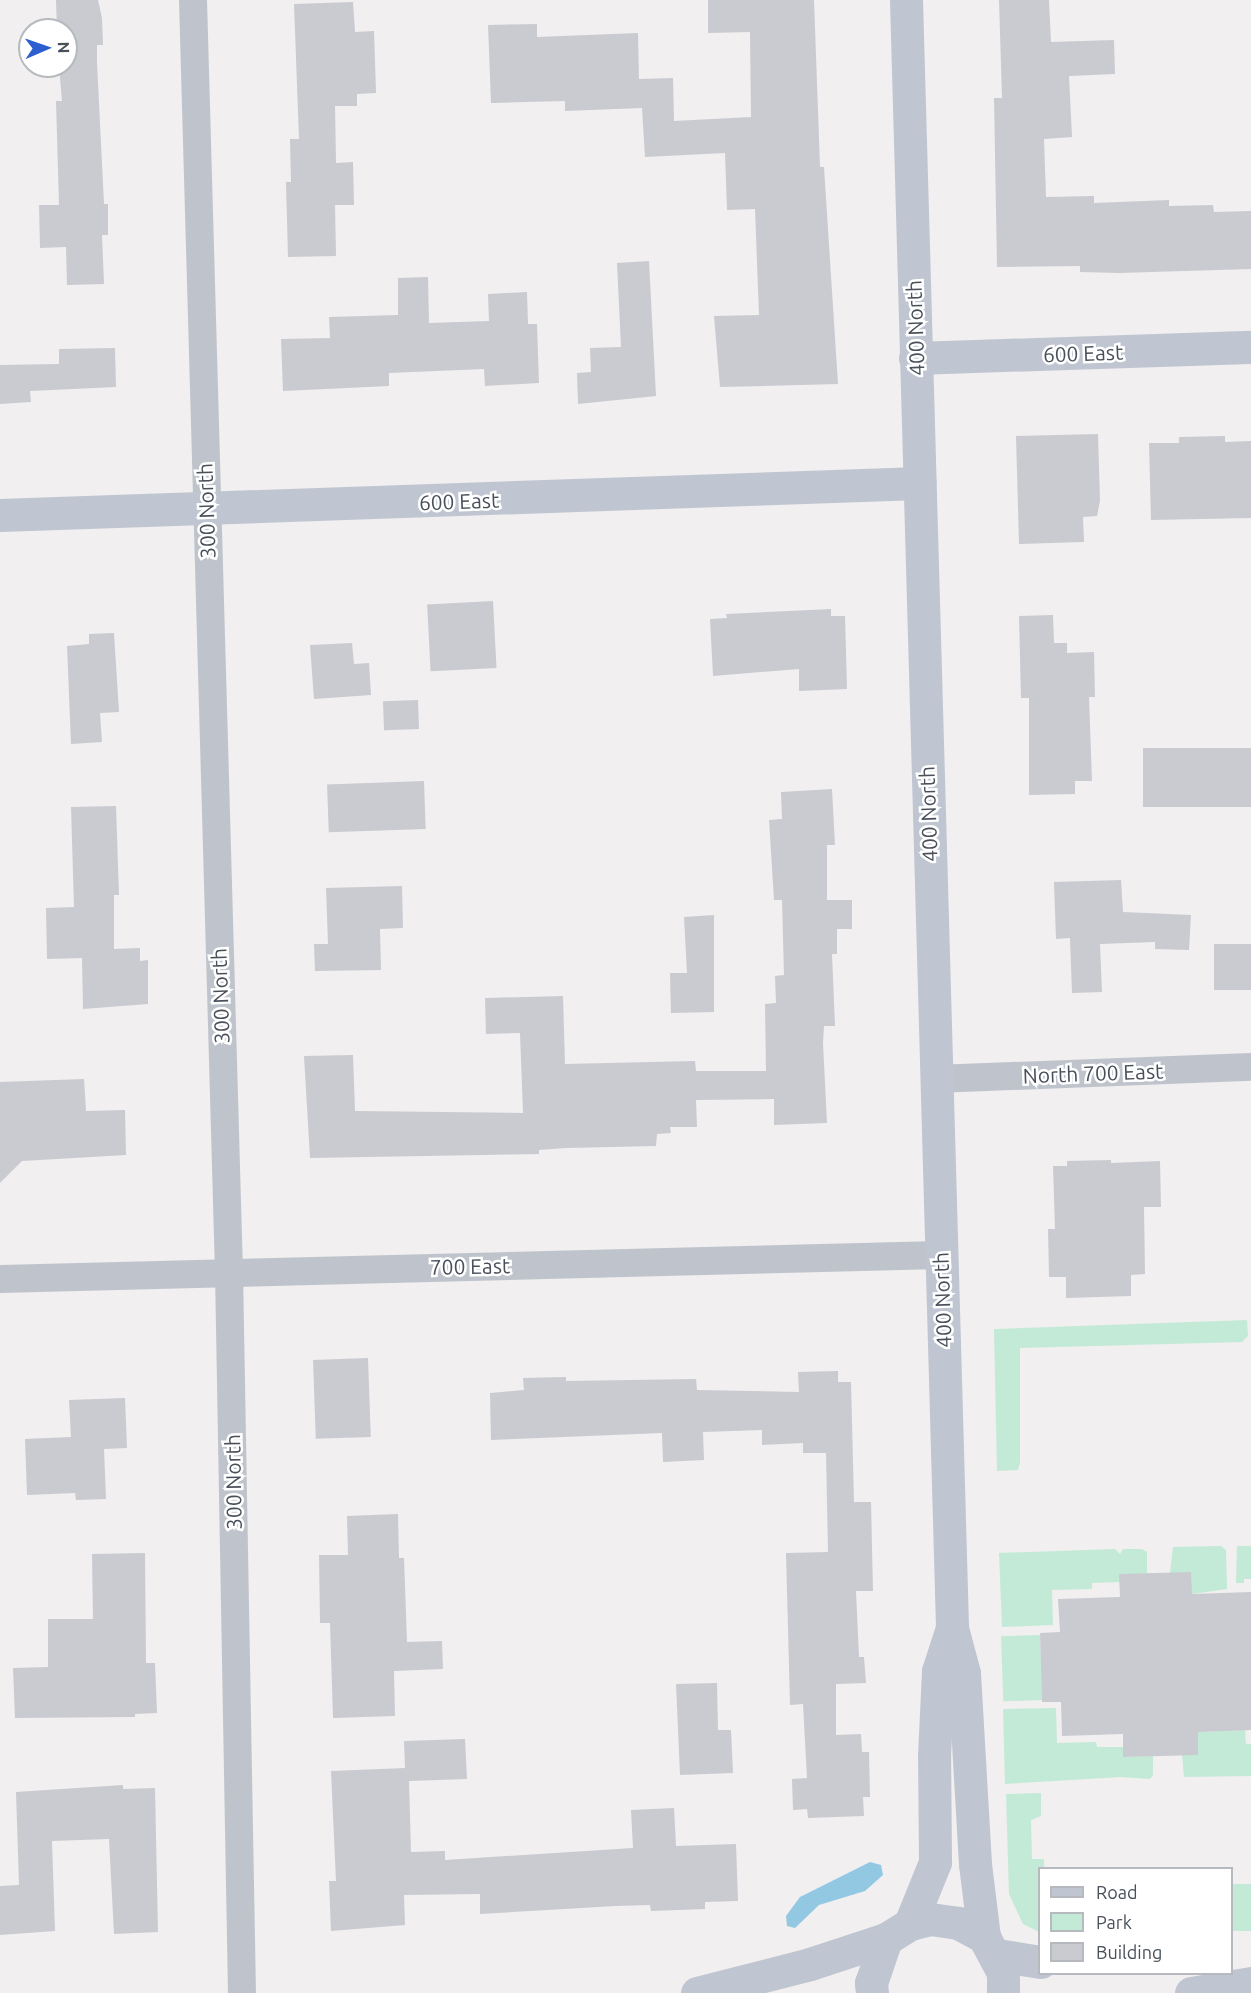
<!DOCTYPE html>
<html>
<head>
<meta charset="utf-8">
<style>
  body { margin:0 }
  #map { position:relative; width:1251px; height:1993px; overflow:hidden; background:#f1efef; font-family:Ubuntu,sans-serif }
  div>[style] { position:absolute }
  .green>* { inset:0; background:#c2ead7; transform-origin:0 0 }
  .water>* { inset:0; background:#93c8e3 }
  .building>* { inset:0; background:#c9cbd1; transform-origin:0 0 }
  .street>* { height:28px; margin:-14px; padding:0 14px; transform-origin:14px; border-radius:14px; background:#bfc4cc }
  .secondary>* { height:33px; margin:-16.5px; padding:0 16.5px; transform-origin:16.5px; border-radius:16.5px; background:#bfc5d1 }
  span { translate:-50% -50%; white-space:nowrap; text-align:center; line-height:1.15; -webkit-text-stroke:5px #fff; paint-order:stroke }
  .street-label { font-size:21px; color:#49505a }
  .legend { position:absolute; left:1038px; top:1867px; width:195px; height:108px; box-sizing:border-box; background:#fff; border:2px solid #b6b9bd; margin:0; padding:8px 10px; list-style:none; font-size:18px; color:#49505a }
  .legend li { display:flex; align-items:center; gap:12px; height:30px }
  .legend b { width:30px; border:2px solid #b6b9bd }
  .north { position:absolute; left:18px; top:18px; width:60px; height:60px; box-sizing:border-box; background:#fff; border:2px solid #b6b9bd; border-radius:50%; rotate:88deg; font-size:16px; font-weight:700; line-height:24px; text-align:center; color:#49505a }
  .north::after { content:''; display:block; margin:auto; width:21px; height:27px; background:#2c5ecf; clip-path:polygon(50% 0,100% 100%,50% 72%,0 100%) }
</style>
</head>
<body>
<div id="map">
  <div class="green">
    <div style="clip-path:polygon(1247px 1320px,1248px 1336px,1242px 1342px,1020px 1348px,1020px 1463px,1018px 1470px,997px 1471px,994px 1329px)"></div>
    <div style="clip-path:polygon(1221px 1546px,1226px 1550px,1227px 1589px,1192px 1594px,1170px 1573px,1173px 1547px)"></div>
    <div style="clip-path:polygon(1237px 1546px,1251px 1546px,1251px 1579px,1244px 1579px,1244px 1583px,1236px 1583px)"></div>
    <div style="clip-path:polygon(1115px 1549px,1120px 1554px,1123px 1549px,1142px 1549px,1147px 1552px,1147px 1574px,1120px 1582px,1092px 1583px,1092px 1589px,1052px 1590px,1053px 1625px,1002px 1627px,999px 1553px)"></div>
    <div style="left:1040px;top:1635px;width:65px;height:39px;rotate:88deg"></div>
    <div style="clip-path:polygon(1056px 1708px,1057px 1743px,1096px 1742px,1097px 1747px,1123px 1747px,1124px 1757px,1153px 1756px,1153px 1775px,1150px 1779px,1121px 1777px,1005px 1784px,1003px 1709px)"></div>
    <div style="clip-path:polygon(1245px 1730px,1246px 1744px,1251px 1744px,1251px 1776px,1184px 1777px,1182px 1755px,1198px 1754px,1198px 1732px)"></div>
    <div style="clip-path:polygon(1041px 1793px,1041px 1816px,1031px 1820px,1032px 1859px,1044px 1859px,1044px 1868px,1040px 1868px,1039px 1932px,1023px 1924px,1009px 1894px,1006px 1794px)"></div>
    <div style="left:1232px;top:1884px;width:19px;height:47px"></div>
  </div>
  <div class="water">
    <div style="clip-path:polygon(870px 1862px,881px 1865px,883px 1875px,865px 1891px,819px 1905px,795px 1928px,787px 1926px,786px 1916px,800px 1897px)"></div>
  </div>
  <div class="building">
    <div style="clip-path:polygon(56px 0,98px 0,102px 18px,103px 45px,97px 45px,97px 63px,104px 204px,108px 204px,108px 235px,102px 235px,104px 284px,67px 285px,66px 247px,40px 248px,39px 205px,59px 205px,56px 101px,62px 101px,59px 66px,66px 66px,66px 30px,57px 30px)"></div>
    <div style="clip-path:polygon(708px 0,814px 0,820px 167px,824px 167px,838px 384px,720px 387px,714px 316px,759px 315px,755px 209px,727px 210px,725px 153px,645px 157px,642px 108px,565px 111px,565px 101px,491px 103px,488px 25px,537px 24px,537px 37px,638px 33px,639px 79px,673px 78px,674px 121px,751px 117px,750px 32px,708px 33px)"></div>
    <div style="clip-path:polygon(999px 0,1049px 0,1051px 42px,1114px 40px,1115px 74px,1069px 76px,1072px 137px,1044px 139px,1046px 197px,1094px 196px,1094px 203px,1169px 200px,1169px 206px,1213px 205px,1214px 212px,1251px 211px,1251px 269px,1119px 273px,1080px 272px,1080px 266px,997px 267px,994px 98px,1002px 98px)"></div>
    <div style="clip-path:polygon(353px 2px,355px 32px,374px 31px,376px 93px,357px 94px,357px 106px,335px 106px,336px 163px,353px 162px,354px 205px,335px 205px,336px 256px,288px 257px,286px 182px,291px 182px,290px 139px,299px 139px,294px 4px)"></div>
    <div style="clip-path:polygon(649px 261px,656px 396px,578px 404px,577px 373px,591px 372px,590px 348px,621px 347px,617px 263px)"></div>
    <div style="clip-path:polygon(428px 277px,429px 323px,489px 321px,488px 294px,527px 292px,528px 324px,537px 324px,539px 383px,485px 386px,484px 369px,389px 373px,389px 386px,283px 391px,281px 339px,330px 338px,329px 317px,398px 315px,398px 278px)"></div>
    <div style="clip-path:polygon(115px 348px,116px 387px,30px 391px,31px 402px,0 404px,0 365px,59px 364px,59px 349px)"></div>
    <div style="clip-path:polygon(1098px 434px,1100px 501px,1097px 516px,1083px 517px,1084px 542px,1019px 544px,1016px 436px)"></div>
    <div style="clip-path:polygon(1225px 436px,1225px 442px,1251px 441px,1251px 518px,1151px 520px,1149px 443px,1179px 443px,1179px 437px)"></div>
    <div style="left:493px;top:601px;width:67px;height:66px;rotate:87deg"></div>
    <div style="clip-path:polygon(831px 609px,831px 616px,845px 616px,847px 689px,799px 691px,799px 669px,713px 676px,710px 619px,727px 618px,726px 614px)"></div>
    <div style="clip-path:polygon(1053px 615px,1054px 643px,1067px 643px,1067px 653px,1094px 652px,1095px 697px,1089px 697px,1092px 781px,1075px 781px,1075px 794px,1029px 795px,1029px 698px,1021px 698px,1019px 616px)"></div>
    <div style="clip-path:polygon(114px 633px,119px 712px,100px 713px,102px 742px,71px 744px,67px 646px,89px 644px,89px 634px)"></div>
    <div style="clip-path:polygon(352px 643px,354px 664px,369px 663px,371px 695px,314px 699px,310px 645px)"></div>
    <div style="left:418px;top:700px;width:29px;height:35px;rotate:88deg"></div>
    <div style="left:1251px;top:748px;width:59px;height:108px;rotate:90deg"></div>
    <div style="left:424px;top:781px;width:48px;height:97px;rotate:88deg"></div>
    <div style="clip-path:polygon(832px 789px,835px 845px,827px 845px,827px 900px,852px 900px,852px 929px,837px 929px,837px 954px,832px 954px,835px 1026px,824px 1026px,823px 1043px,827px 1123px,774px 1125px,774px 1099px,696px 1100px,697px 1127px,670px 1127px,671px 1133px,657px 1134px,656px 1146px,566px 1148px,539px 1150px,539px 1154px,310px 1158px,304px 1056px,353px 1055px,355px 1111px,523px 1113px,520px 1033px,486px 1034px,485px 998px,563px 996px,565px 1064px,695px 1061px,696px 1071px,766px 1071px,765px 1004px,776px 1003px,775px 976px,784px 975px,782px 900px,774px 900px,769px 820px,782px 819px,781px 792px)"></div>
    <div style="clip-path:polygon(116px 806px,119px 895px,114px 895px,114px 949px,140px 948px,140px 961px,148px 960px,148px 1004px,83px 1009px,82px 958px,47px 959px,46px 908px,74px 907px,71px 807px)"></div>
    <div style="clip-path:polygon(1121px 880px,1123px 912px,1191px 915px,1189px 950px,1155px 949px,1155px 942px,1100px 944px,1102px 992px,1072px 993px,1070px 938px,1056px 939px,1054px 882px)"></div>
    <div style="clip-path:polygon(402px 886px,403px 928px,380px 929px,381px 970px,315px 971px,314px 944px,328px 944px,326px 888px)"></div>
    <div style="clip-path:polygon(714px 915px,714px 1012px,671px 1013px,670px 973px,687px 973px,684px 917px)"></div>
    <div style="left:1251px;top:944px;width:46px;height:37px;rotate:90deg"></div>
    <div style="clip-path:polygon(84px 1079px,86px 1111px,125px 1110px,126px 1155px,22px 1161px,0 1183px,0 1082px)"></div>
    <div style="clip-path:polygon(1111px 1160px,1111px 1163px,1160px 1161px,1161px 1207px,1144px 1207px,1145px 1274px,1131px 1275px,1131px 1296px,1066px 1298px,1066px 1277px,1049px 1277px,1048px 1229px,1055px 1229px,1053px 1166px,1067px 1166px,1067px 1161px)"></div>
    <div style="left:368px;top:1358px;width:79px;height:55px;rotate:88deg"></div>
    <div style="clip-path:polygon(838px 1371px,838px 1382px,851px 1382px,854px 1502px,871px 1502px,873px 1591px,856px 1591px,859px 1657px,864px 1657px,866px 1683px,836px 1684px,836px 1735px,861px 1734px,862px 1752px,869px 1752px,870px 1797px,863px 1797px,864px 1816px,808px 1818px,807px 1809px,793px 1810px,792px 1779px,807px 1778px,803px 1704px,790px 1705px,786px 1553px,828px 1552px,826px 1453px,803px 1453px,803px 1443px,762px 1445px,762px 1430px,703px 1432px,704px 1460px,663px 1462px,662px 1433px,491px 1440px,490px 1393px,524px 1390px,523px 1378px,566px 1377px,566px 1381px,696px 1379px,697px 1390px,799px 1392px,798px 1372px)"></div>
    <div style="clip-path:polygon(125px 1398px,127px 1448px,104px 1449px,106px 1499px,76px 1500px,75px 1493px,27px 1495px,25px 1439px,71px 1437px,69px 1400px)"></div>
    <div style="clip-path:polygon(398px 1514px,399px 1558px,404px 1558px,407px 1642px,442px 1641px,443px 1669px,394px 1671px,395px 1716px,333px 1718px,330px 1623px,320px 1623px,319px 1555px,348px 1555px,347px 1516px)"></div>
    <div style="clip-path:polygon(145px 1553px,146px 1663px,155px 1663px,157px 1713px,135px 1714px,135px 1717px,15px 1718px,13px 1668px,48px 1667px,48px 1619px,93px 1619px,92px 1554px)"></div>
    <div style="clip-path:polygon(1191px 1572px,1192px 1594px,1251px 1592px,1251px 1730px,1198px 1732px,1198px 1755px,1123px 1757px,1123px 1734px,1062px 1736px,1061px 1702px,1042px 1702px,1040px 1633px,1060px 1632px,1058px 1599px,1120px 1597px,1119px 1574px)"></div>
    <div style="clip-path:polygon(717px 1683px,718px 1730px,731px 1730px,733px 1773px,680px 1775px,676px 1684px)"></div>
    <div style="clip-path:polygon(465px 1739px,467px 1779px,409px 1781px,411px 1852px,445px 1851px,445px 1860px,633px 1848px,631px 1810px,674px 1808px,676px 1846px,736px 1844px,738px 1901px,705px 1902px,705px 1909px,651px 1911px,650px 1905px,616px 1906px,480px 1914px,480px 1894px,404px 1895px,405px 1925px,331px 1931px,329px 1881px,336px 1881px,331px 1771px,405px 1768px,404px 1741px)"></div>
    <div style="clip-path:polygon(123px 1785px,123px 1789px,155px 1788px,158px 1932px,114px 1934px,109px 1839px,52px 1841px,55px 1931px,0 1935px,0 1886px,19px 1885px,16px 1792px)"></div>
  </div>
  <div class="street">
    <div style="left:193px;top:0;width:1273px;rotate:88.38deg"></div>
    <div style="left:229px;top:1272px;width:721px;rotate:88.97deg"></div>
    <div style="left:935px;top:1079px;width:316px;rotate:-2.2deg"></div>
    <div style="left:0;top:1279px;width:940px;rotate:-1.46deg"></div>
  </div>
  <div class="secondary">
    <div style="left:906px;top:0;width:1629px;rotate:88.38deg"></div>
    <div style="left:952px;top:1628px;width:47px;rotate:75.1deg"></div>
    <div style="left:964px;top:1673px;width:191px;rotate:86.7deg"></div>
    <div style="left:975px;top:1864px;width:74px;rotate:83deg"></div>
    <div style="left:915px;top:358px;width:336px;rotate:-1.9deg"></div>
    <div style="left:0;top:515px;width:920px;rotate:-1.99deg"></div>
    <div style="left:910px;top:1924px;width:67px;rotate:-68deg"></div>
    <div style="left:935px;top:1862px;width:106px;rotate:-90.5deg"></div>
    <div style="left:934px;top:1756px;width:85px;rotate:-87.3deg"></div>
    <div style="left:938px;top:1671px;width:45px;rotate:-72deg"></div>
    <div style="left:997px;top:1955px;width:44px;rotate:9.2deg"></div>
    <div style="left:697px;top:1993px;width:117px;rotate:-14.4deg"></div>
    <div style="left:810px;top:1964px;width:80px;rotate:-18.2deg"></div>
    <div style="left:886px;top:1939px;width:28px;rotate:-32deg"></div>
    <div style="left:910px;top:1924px;width:21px;rotate:-14deg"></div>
    <div style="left:930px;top:1919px;width:28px;rotate:8deg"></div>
    <div style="left:958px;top:1923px;width:30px;rotate:28deg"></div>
    <div style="left:984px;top:1937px;width:40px;rotate:62deg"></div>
    <div style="left:1003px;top:1972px;width:21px;rotate:90deg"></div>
    <div style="left:872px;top:1993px;width:10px;rotate:-96deg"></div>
    <div style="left:871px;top:1983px;width:46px;rotate:-71.2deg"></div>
    <div style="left:1191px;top:1993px;width:61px;rotate:-9.5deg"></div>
  </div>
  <div class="street-label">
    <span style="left:915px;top:328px;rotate:-92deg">400 North</span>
    <span style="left:1083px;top:353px;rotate:-2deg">600 East</span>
    <span style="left:459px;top:501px;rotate:-2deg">600 East</span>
    <span style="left:206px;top:511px;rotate:-92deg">300 North</span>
    <span style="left:928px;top:814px;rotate:-92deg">400 North</span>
    <span style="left:220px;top:996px;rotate:-92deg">300 North</span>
    <span style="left:1093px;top:1073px;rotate:-2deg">North 700 East</span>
    <span style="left:470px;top:1266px;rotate:-1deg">700 East</span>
    <span style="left:942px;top:1300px;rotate:-92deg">400 North</span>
    <span style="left:233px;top:1482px;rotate:-91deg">300 North</span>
  </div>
  <ul class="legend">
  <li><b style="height:8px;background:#bfc5d1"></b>Road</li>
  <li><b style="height:16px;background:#c2ead7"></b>Park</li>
  <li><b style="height:16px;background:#c9cbd1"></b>Building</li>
  </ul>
  <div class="north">N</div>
</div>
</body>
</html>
